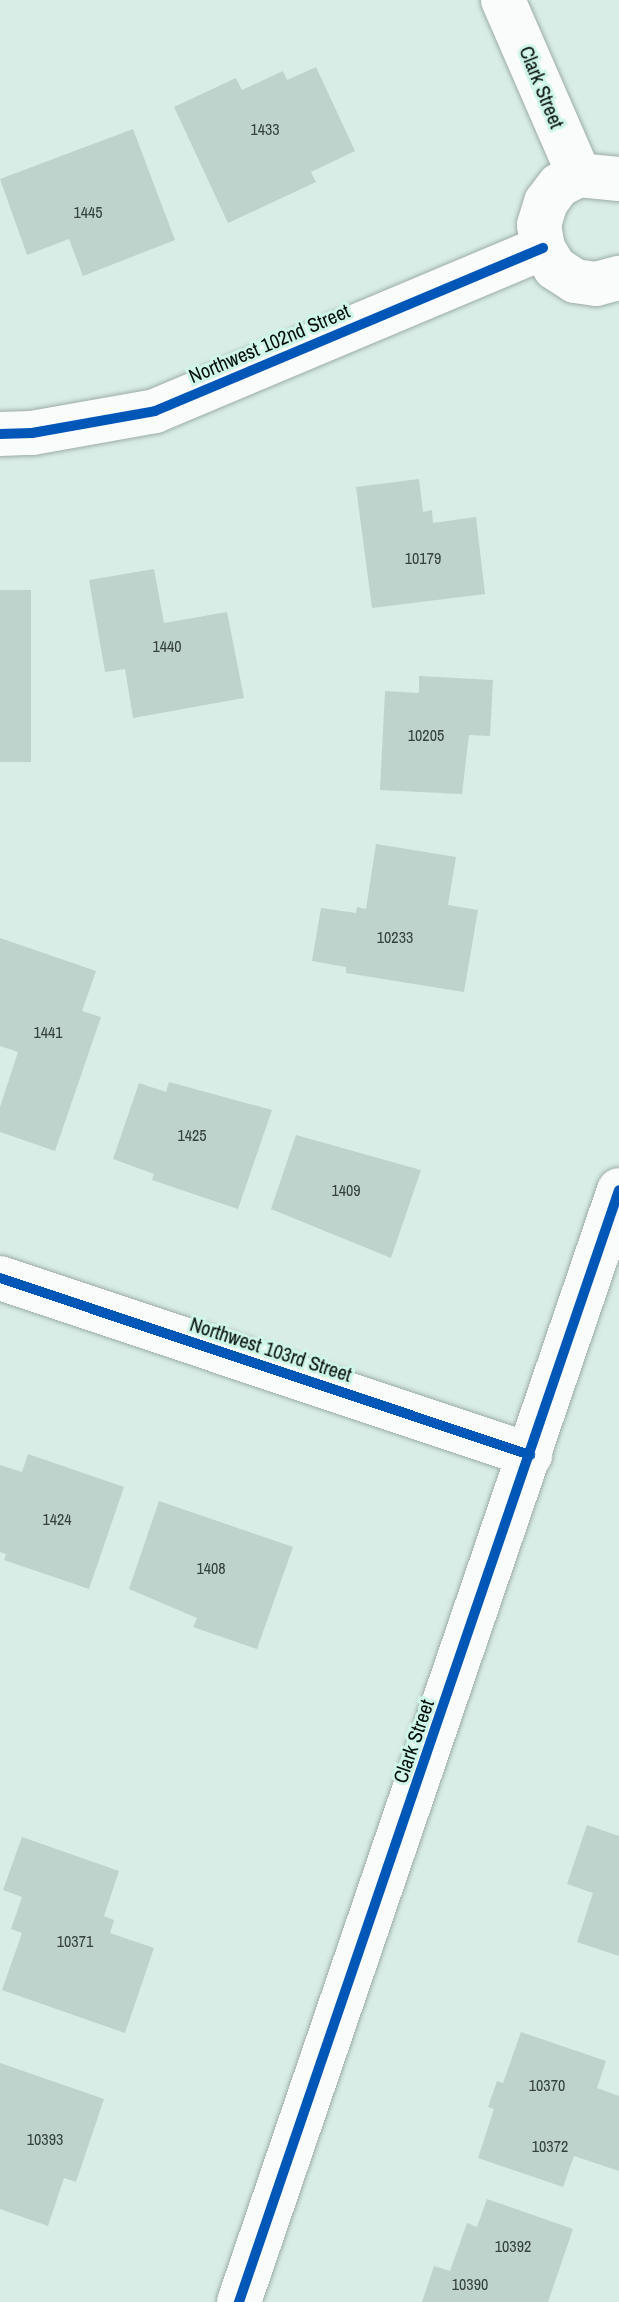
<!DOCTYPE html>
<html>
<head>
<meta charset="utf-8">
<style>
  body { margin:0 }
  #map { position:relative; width:619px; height:2302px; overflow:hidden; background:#d8ede6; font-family:"Archivo Narrow",sans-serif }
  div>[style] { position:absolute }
  .building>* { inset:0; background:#bfd3cd; transform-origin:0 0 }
  .roads { filter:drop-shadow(0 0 2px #9caca6) drop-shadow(0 0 2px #9caca6) }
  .minor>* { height:44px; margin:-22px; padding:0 22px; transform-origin:22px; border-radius:22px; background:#f9fcfb }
  .cycleway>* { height:10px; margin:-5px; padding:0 5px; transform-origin:5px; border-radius:5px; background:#0057b8 }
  span { translate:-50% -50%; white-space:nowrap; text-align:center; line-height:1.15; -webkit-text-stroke:6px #d0f5e9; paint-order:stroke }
  .number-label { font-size:16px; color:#34413d }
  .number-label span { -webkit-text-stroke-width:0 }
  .street-label { font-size:20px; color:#040f0c }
</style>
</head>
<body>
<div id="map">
  <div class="building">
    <div style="clip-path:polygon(316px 67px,355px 151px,311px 172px,316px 182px,228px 223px,174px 107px,236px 78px,242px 90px,283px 71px,287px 80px)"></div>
    <div style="clip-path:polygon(133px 129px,175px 240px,83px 276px,69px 239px,27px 255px,0 179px)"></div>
    <div style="clip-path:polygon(419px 479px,423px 512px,432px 510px,433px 523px,476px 517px,485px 594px,372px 608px,356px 487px)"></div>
    <div style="clip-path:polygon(154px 569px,164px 623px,227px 612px,244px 698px,133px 718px,125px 669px,105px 672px,89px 580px)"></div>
    <div style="left:0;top:590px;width:31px;height:172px"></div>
    <div style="clip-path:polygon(419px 676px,493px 680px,490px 736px,469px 735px,462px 794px,380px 790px,385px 691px,419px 693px)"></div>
    <div style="clip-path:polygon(376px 844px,456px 857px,448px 905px,478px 910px,464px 992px,346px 973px,346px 967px,312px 961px,321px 908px,356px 913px,357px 907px,366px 909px)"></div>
    <div style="clip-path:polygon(0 938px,96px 971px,82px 1011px,101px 1017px,55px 1151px,0 1132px,0 1107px,18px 1052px,0 1046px)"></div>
    <div style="clip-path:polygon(169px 1082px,272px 1110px,238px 1209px,152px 1180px,154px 1174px,113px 1159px,139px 1083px,166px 1092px)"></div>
    <div style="clip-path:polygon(296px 1135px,421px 1170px,391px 1258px,271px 1209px)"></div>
    <div style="clip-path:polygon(28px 1454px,124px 1487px,89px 1589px,4px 1560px,6px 1554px,0 1552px,0 1465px,22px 1472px)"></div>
    <div style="clip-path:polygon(159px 1501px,293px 1547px,257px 1649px,193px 1627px,197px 1618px,129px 1589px)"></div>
    <div style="clip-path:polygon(587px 1825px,619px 1836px,619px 1956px,577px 1942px,593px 1893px,567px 1884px)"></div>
    <div style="clip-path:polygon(22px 1837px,119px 1871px,104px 1916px,114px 1920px,110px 1933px,154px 1948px,125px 2033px,2px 1990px,22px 1933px,11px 1929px,22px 1897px,3px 1890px)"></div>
    <div style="clip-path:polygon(521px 2032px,606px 2061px,597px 2088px,619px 2096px,619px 2171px,574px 2156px,563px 2187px,478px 2158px,494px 2109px,488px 2107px,497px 2081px,503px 2083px)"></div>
    <div style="clip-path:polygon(0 2063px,104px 2099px,76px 2182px,64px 2178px,48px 2226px,0 2209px)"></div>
    <div style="clip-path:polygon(487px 2199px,573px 2229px,548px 2302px,422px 2302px,434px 2266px,450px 2271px,467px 2223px,477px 2227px)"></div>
  </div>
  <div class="roads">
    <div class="minor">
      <div style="left:503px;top:0;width:191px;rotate:66.5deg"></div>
      <div style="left:619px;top:179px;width:40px;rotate:-174.3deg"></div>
      <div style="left:579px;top:175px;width:22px;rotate:153deg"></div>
      <div style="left:559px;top:185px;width:21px;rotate:127deg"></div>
      <div style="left:546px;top:202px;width:24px;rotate:107deg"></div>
      <div style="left:539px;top:225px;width:23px;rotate:80deg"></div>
      <div style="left:543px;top:248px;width:23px;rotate:59deg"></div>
      <div style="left:555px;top:268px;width:24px;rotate:33deg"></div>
      <div style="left:575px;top:281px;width:21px;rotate:8deg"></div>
      <div style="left:596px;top:284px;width:24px;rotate:-15deg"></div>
      <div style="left:0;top:434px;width:32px;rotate:-2deg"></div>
      <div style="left:32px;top:433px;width:125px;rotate:-10.1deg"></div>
      <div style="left:155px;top:411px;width:421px;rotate:-22.8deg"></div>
      <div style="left:0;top:1278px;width:559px;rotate:18.47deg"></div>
      <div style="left:239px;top:2302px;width:1175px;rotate:-71.13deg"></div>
    </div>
  </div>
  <div class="cycleway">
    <div style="left:0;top:434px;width:32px;rotate:-2deg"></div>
    <div style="left:32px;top:433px;width:125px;rotate:-10.1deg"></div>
    <div style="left:155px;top:411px;width:421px;rotate:-22.8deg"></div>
    <div style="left:0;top:1278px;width:559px;rotate:18.47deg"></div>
    <div style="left:239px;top:2302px;width:1175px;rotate:-71.13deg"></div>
  </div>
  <div class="number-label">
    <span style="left:265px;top:129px">1433</span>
    <span style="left:88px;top:212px">1445</span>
    <span style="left:423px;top:558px">10179</span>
    <span style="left:167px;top:646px">1440</span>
    <span style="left:426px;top:735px">10205</span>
    <span style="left:395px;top:937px">10233</span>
    <span style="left:48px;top:1032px">1441</span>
    <span style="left:192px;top:1135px">1425</span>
    <span style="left:346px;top:1190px">1409</span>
    <span style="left:57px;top:1519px">1424</span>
    <span style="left:211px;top:1568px">1408</span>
    <span style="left:75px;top:1941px">10371</span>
    <span style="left:547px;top:2085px">10370</span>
    <span style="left:45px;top:2139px">10393</span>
    <span style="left:550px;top:2146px">10372</span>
    <span style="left:513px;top:2246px">10392</span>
    <span style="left:470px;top:2284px">10390</span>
  </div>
  <div class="street-label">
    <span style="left:542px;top:87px;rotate:68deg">Clark Street</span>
    <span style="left:269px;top:343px;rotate:-23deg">Northwest 102nd Street</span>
    <span style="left:271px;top:1349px;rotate:18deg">Northwest 103rd Street</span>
    <span style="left:413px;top:1741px;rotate:-71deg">Clark Street</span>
  </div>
</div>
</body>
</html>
